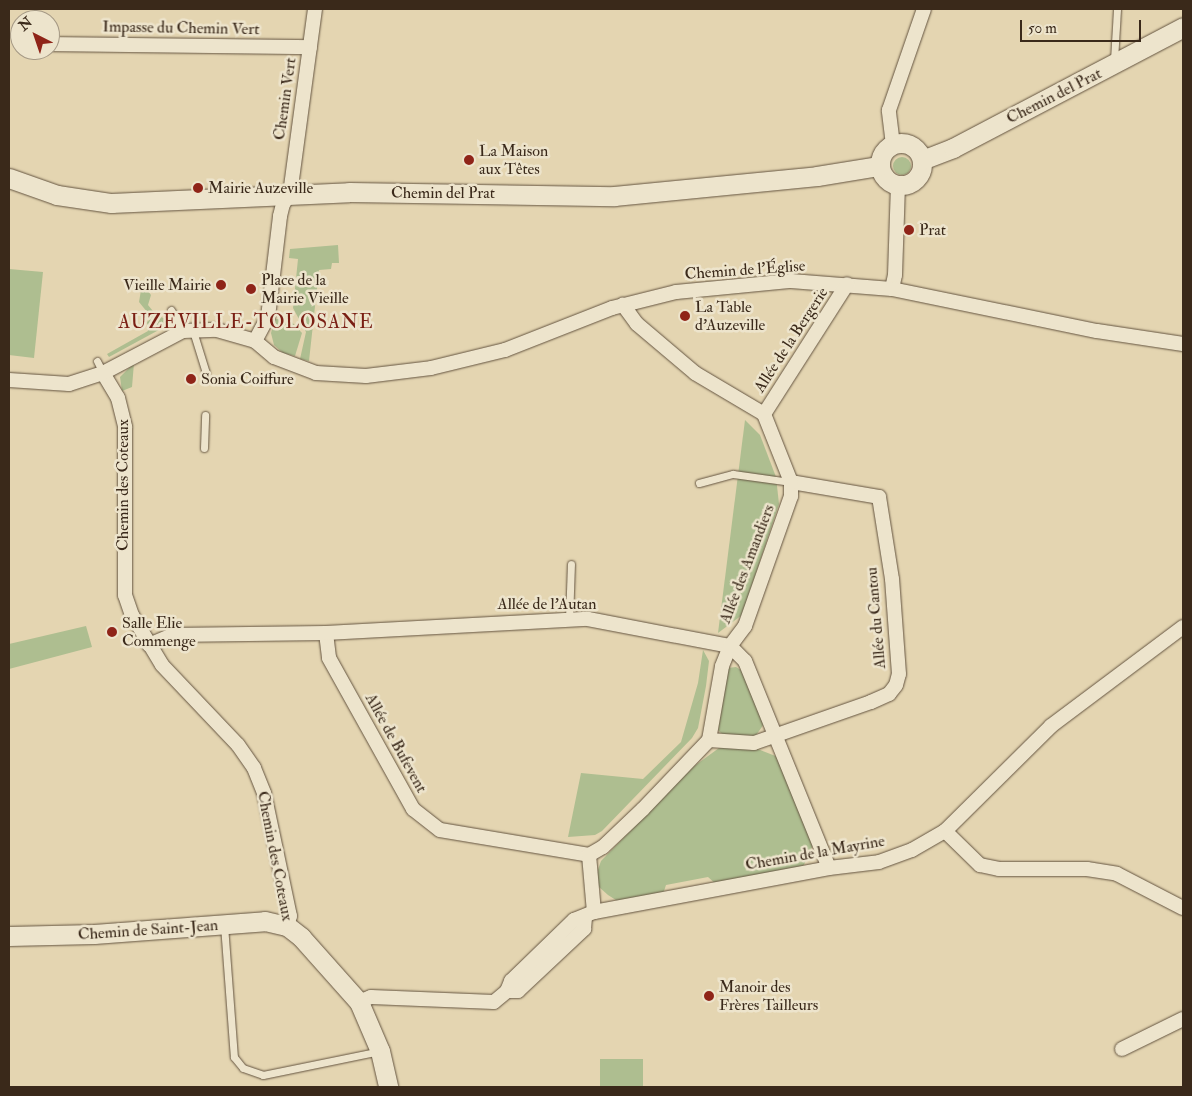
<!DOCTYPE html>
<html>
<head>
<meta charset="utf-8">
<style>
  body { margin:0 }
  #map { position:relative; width:1192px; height:1096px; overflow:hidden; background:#e4d5b1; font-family:"IM FELL Double Pica",serif }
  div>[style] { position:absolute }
  .green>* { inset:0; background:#aebe90; transform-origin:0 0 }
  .round { border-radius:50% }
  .roads { filter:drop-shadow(0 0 1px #645440) drop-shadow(0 0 1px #645440) }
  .lane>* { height:7px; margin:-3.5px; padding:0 3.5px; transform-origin:3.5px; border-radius:3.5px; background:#ede4cc }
  .street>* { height:14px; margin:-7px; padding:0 7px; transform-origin:7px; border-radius:7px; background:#ede4cc }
  .secondary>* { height:19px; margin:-9.5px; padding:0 9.5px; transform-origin:9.5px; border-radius:9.5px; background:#ede4cc }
  .secondary>.ring { margin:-9.5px; padding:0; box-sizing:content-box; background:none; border:19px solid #ede4cc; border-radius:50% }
  .dots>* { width:14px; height:14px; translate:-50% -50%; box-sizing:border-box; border:2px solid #ede4cc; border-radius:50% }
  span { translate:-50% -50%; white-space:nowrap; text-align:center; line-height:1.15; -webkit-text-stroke:5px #ede4cc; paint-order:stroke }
  .street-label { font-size:16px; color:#3a291a }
  .poi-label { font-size:16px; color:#3a291a }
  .left { translate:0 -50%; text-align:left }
  .right { translate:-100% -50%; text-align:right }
  .quarter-label { font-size:19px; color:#7a1f14; letter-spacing:1px }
  .frame { position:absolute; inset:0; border:10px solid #3a291a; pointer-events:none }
  .north { position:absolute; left:10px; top:10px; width:50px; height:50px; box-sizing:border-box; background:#ede4cc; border:1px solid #a59985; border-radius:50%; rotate:319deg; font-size:14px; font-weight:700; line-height:20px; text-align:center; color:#3a291a }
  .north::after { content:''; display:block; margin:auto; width:18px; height:22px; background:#8f2418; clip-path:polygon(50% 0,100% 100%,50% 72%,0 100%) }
  .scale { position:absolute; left:1020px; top:20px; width:121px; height:22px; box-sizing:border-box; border:2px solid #3a291a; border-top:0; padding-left:6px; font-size:15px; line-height:18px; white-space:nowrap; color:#3a291a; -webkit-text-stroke:4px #ede4cc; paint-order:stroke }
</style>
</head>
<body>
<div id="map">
  <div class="green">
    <div class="round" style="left:893px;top:157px;width:18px;height:18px"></div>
    <div style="clip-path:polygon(338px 245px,339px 263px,332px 263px,331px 269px,319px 270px,309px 361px,300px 359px,306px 332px,293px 308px,298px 259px,289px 258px,290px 249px)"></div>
    <div style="clip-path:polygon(9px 269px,43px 272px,34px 358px,9px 355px)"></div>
    <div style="clip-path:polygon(141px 290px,148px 291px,151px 295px,148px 305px,157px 316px,167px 319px,168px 325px,109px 357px,107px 354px,148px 331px,147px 322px,152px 318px,139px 302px)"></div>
    <div style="clip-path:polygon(275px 319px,290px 320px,302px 333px,295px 356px,283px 353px,274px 345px,271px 333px)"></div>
    <div style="clip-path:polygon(134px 363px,132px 387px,122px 391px,120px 377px)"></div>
    <div style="clip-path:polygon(745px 420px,760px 435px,776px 477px,779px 504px,742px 615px,718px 633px)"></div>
    <div style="clip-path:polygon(86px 626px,92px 647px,9px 669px,9px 644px)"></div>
    <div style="clip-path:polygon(703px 650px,709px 661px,706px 686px,698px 728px,692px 738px,602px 831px,595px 835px,568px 837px,581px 773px,643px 779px,681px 742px,698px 683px)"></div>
    <div style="clip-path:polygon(736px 667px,741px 670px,764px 724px,754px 738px,723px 735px,718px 730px,728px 668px)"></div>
    <div style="clip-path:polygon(719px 748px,755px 748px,778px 757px,813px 845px,803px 867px,717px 885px,708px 877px,666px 885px,663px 894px,619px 902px,608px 895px,599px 887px,595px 878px,601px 861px,693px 767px)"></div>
    <div style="left:600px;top:1059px;width:43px;height:28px"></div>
  </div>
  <div class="roads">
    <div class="lane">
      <div style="left:1114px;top:60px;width:51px;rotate:-86.6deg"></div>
      <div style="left:171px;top:310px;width:24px;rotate:60deg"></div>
      <div style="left:193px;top:331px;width:44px;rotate:72.8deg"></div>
      <div style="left:97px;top:361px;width:13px;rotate:63deg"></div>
      <div style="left:204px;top:448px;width:33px;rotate:-88deg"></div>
      <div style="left:699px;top:483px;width:35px;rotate:-15deg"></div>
      <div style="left:733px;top:474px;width:59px;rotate:7.9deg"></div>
      <div style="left:569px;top:620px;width:56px;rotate:-88deg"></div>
      <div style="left:224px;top:925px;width:132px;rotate:85.7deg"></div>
      <div style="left:234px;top:1057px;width:14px;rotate:51deg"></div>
      <div style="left:243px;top:1068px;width:21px;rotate:19deg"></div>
      <div style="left:263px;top:1075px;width:119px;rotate:-11.6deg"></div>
    </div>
    <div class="street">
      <div style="left:52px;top:44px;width:258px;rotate:0.7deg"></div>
      <div style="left:893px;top:145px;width:35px;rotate:-97deg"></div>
      <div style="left:889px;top:110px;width:107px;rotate:-70.9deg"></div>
      <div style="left:892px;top:289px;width:14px;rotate:-78deg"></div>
      <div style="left:895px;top:275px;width:89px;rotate:-88.1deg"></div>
      <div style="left:255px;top:341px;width:27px;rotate:-62deg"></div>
      <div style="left:268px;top:317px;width:102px;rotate:-83.2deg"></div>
      <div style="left:280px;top:216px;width:12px;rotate:-76deg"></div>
      <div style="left:283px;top:204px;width:12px;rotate:-55deg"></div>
      <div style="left:290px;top:194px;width:187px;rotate:-82.3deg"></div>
      <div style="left:103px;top:373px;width:29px;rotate:59deg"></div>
      <div style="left:118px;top:398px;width:30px;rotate:76deg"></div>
      <div style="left:125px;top:427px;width:168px;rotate:90deg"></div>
      <div style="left:125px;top:595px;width:21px;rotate:71deg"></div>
      <div style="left:132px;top:615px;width:58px;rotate:59deg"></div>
      <div style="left:162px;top:665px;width:110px;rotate:46.5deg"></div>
      <div style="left:238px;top:745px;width:28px;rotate:55deg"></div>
      <div style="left:254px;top:768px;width:27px;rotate:68deg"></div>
      <div style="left:264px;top:793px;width:126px;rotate:78.1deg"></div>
      <div style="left:290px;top:916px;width:10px;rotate:107deg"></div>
      <div style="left:9px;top:380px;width:60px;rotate:3.8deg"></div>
      <div style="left:69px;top:384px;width:36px;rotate:-18deg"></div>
      <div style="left:103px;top:373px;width:90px;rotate:-27.7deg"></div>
      <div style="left:183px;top:331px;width:34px;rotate:-2deg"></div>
      <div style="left:217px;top:330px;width:40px;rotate:16deg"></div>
      <div style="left:255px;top:341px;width:25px;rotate:40deg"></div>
      <div style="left:274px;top:357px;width:45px;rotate:20.9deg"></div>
      <div style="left:316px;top:373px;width:50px;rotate:3.4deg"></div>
      <div style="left:366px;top:376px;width:65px;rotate:-7deg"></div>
      <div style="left:431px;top:368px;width:76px;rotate:-13.7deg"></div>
      <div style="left:505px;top:350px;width:115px;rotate:-21.4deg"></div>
      <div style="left:612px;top:308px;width:66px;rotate:-14deg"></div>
      <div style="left:676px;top:292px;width:116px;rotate:-5.5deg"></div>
      <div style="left:791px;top:281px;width:101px;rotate:4.5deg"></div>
      <div style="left:892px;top:289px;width:209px;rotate:11.6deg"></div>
      <div style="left:1097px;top:331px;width:87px;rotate:8.6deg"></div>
      <div style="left:764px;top:414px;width:154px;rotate:-57.4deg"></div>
      <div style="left:326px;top:633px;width:25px;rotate:83deg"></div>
      <div style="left:329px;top:658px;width:173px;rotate:60.9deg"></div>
      <div style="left:413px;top:809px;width:34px;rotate:38deg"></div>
      <div style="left:440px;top:830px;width:151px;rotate:9.5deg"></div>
      <div style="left:149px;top:645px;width:25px;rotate:-23deg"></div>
      <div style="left:172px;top:635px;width:154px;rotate:-0.7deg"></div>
      <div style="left:326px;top:633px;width:262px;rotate:-3.1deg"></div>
      <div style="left:588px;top:619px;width:145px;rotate:10.8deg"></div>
      <div style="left:730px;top:646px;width:21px;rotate:45deg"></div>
      <div style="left:745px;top:661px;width:223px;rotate:67.9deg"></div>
      <div style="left:709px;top:740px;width:45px;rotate:3.8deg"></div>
      <div style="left:754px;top:743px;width:124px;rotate:-19.3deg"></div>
      <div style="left:871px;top:702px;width:20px;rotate:-24deg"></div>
      <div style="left:889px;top:694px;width:11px;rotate:-52deg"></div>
      <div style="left:896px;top:685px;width:11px;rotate:-75deg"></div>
      <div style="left:899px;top:674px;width:95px;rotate:-94.2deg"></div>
      <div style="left:892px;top:579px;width:83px;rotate:-99deg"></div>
      <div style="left:879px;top:497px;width:89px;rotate:-170.3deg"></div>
      <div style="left:945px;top:831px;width:49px;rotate:44.2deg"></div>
      <div style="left:980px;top:865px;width:19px;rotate:12deg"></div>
      <div style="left:999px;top:869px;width:88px"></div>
      <div style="left:1087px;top:869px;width:30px;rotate:9deg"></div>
      <div style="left:1117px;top:874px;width:74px;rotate:27.3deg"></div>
      <div style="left:589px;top:855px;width:16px;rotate:-30deg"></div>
      <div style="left:603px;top:847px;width:55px;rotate:-43.5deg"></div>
      <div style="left:643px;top:809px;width:95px;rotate:-46.3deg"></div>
      <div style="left:709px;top:740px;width:75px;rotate:-80deg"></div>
      <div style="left:722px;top:666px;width:22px;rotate:-68deg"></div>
      <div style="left:730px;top:646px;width:25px;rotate:-53deg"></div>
      <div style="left:745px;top:626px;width:138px;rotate:-70.5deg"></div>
      <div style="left:791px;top:496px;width:14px;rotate:-90deg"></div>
      <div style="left:791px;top:482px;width:73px;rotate:-111.7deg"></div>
      <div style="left:764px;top:414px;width:80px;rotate:-149.3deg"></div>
      <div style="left:695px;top:373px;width:76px;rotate:-139.8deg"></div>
      <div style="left:637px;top:324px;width:24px;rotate:-126deg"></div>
      <div style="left:589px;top:855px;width:57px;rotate:85deg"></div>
      <div style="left:507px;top:991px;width:11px"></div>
      <div style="left:518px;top:991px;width:91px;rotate:-43.2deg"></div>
      <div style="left:584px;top:929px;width:11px;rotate:-85deg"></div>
      <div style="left:359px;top:1002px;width:13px;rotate:-23deg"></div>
      <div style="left:371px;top:997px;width:123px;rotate:2.3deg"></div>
      <div style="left:494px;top:1002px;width:17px;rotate:-40deg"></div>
      <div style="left:507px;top:991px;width:11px;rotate:-68deg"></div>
      <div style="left:511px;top:981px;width:88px;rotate:-44.1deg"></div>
      <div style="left:574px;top:920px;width:22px;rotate:-22deg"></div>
      <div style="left:594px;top:912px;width:239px;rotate:-10.6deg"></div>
      <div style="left:829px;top:868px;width:50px;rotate:-6.8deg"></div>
      <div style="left:879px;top:862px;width:35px;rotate:-20deg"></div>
      <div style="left:912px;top:850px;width:38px;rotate:-30deg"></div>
      <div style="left:945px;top:831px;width:149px;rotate:-44.7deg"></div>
      <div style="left:1051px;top:726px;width:165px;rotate:-36.9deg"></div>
      <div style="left:1122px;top:1049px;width:68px;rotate:-26.2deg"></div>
    </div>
    <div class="secondary">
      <div class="ring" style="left:880px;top:143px;width:23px;height:23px"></div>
      <div style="left:922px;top:160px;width:33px;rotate:-21deg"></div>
      <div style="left:953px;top:148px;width:260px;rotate:-27.7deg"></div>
      <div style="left:9px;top:178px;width:51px;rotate:19.5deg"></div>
      <div style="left:57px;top:195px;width:55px;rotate:8.4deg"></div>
      <div style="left:111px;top:203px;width:238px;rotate:-2.6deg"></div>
      <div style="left:349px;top:192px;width:265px;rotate:0.9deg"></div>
      <div style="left:614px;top:196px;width:204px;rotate:-5.6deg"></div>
      <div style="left:817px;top:176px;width:63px;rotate:-9.2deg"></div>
      <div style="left:9px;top:936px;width:85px;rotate:-1.3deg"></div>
      <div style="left:94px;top:934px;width:171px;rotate:-4.3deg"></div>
      <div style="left:265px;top:921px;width:23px;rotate:13deg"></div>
      <div style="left:287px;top:926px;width:18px;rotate:38deg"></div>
      <div style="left:301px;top:937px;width:87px;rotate:48.3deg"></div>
      <div style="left:359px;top:1002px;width:53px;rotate:66.8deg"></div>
      <div style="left:380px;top:1051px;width:37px;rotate:77deg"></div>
    </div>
  </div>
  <div class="dots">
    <div style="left:469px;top:160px;background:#8f2418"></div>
    <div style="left:198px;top:188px;background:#8f2418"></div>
    <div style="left:909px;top:230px;background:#8f2418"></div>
    <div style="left:221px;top:285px;background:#8f2418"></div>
    <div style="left:251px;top:289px;background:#8f2418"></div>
    <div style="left:685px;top:316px;background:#8f2418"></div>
    <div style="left:191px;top:379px;background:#8f2418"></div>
    <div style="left:112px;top:632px;background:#8f2418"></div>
    <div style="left:709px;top:996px;background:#8f2418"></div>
  </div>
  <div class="street-label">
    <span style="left:181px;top:28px;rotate:1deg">Impasse du Chemin Vert</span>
    <span style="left:1054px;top:96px;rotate:-27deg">Chemin del Prat</span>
    <span style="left:285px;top:99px;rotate:-82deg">Chemin Vert</span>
    <span style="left:443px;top:193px">Chemin del Prat</span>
    <span style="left:745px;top:270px;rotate:-4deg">Chemin de l'Église</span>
    <span style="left:791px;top:340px;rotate:-57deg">Allée de la Bergerie</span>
    <span style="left:123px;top:485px;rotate:-90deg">Chemin des Coteaux</span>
    <span style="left:747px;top:564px;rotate:-69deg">Allée des Amandiers</span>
    <span style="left:547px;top:604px">Allée de l'Autan</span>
    <span style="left:876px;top:618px;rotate:-95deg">Allée du Cantou</span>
    <span style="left:396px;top:743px;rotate:61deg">Allée de Bufevent</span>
    <span style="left:815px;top:853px;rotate:-10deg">Chemin de la Mayrine</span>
    <span style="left:275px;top:856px;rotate:79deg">Chemin des Coteaux</span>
    <span style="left:148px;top:930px;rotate:-4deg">Chemin de Saint-Jean</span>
  </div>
  <div class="poi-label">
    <span class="left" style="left:479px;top:160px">La Maison<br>aux Têtes</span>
    <span class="left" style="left:208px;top:188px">Mairie Auzeville</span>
    <span class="left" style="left:919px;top:230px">Prat</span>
    <span class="left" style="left:261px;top:289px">Place de la<br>Mairie Vieille</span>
    <span class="right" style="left:211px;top:285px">Vieille Mairie</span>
    <span class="left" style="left:695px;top:316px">La Table<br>d'Auzeville</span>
    <span class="left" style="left:201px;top:379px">Sonia Coiffure</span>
    <span class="left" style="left:122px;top:632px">Salle Elie<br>Commenge</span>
    <span class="left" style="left:719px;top:996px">Manoir des<br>Frères Tailleurs</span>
  </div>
  <div class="quarter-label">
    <span style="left:246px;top:323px">AUZEVILLE-TOLOSANE</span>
  </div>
  <div class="frame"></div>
  <div class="north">N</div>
  <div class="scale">50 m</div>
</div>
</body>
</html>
